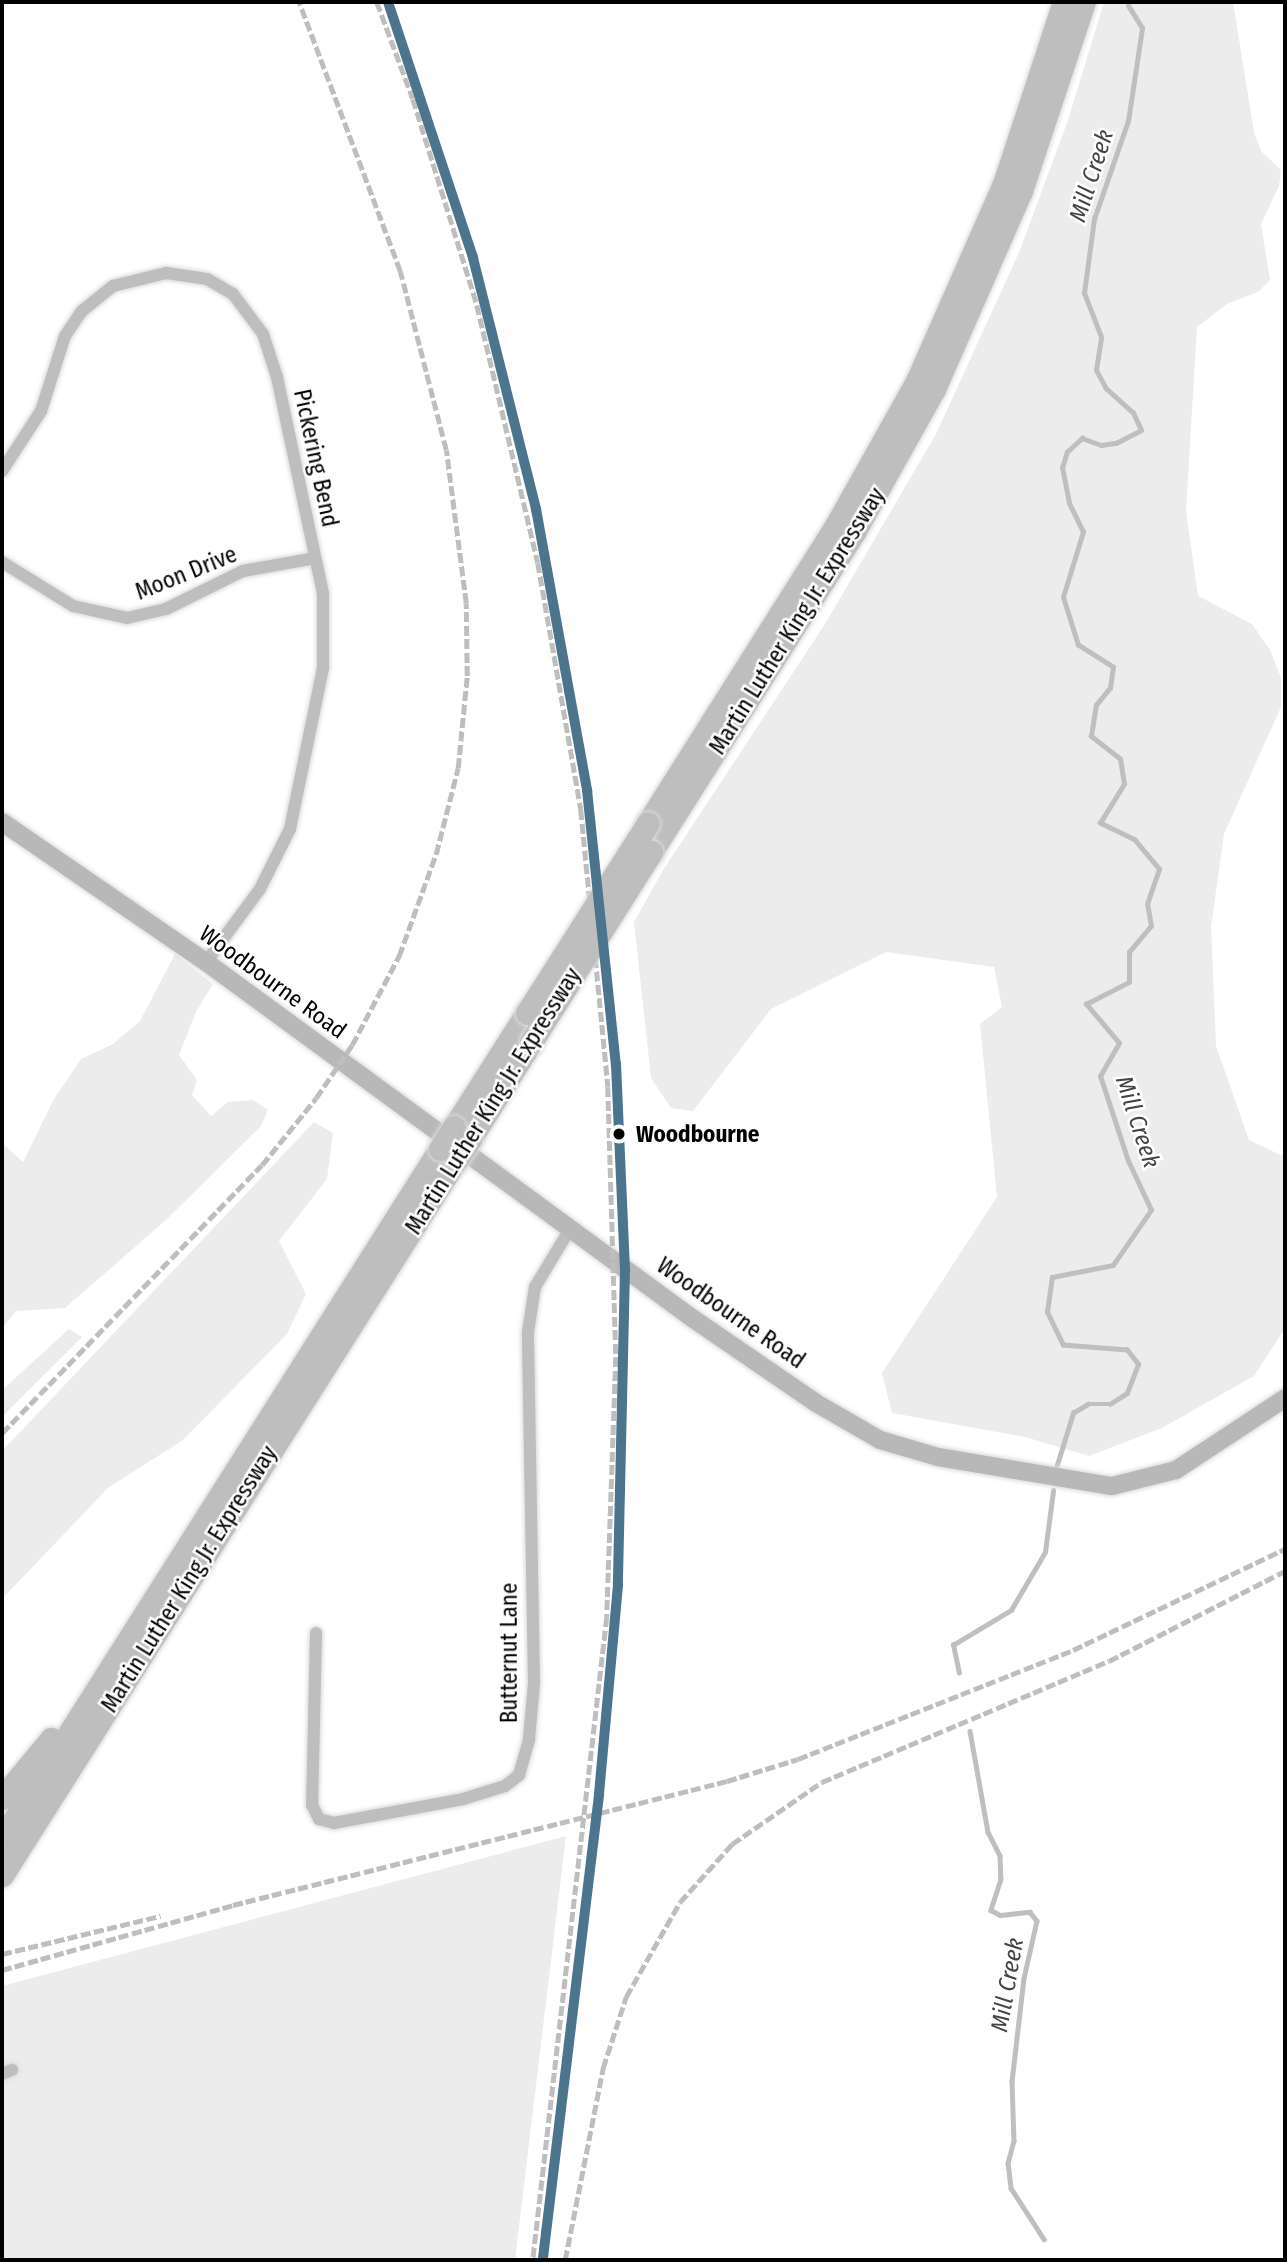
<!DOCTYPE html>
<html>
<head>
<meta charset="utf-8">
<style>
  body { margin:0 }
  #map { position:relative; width:1287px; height:2262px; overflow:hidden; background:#fff; font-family:"Fira Sans Condensed",sans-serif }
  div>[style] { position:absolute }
  .green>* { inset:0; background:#ececec }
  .stream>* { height:4.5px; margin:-2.25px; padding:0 2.25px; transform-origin:2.25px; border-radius:2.25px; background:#bfbfbf }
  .roads { filter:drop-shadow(0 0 2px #dbdbdb) drop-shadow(0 0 2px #dbdbdb) }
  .minor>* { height:12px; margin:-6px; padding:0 6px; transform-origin:6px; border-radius:6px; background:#bebebe }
  .secondary>* { height:18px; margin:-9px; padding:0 9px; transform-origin:9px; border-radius:9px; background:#b8b8b8 }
  .motorway>* { height:23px; margin:-11.5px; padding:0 11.5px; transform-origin:11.5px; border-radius:11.5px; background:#bebebe }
  .rail>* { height:4.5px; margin-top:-2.25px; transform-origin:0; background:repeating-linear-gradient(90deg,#bebebe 0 10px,transparent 0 13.5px) }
  .bridges { filter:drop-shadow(0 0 2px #dbdbdb) drop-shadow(0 0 2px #dbdbdb) }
  .motorway-bridge>* { height:23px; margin:-11.5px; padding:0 11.5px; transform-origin:11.5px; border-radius:11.5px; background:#bebebe }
  .rail-1>* { height:10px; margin:-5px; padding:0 5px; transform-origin:5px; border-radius:5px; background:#4c748c }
  .dots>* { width:19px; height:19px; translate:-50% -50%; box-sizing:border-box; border:4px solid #fff; border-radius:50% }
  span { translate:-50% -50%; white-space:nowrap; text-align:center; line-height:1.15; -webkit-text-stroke:5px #fff; paint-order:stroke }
  .street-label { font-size:23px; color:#000 }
  .stop-label { font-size:23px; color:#000; font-weight:700 }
  .left { translate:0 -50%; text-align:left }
  .water-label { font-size:24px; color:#444; font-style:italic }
  .frame { position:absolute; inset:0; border:4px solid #000; pointer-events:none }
</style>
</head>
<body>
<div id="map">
  <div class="green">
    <div style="clip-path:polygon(1104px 2px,1233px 2px,1254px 132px,1261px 151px,1281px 170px,1279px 186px,1261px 224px,1270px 280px,1258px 292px,1227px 304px,1197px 327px,1186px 511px,1198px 596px,1252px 624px,1270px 650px,1281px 678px,1281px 707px,1224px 834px,1211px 927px,1216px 1046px,1249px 1140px,1285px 1157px,1285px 1328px,1254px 1376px,1162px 1428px,1089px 1456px,1025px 1437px,892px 1413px,882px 1373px,997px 1197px,980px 1024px,1002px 1007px,994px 967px,886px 952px,771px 1009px,693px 1111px,671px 1108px,651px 1078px,634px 922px,663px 870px,825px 624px,936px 434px,1020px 250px,1068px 120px)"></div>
    <div style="clip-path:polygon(175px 954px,213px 984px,196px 1012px,179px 1055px,197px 1080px,192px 1095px,211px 1116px,228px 1102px,253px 1100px,268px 1110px,261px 1126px,166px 1220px,65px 1308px,16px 1311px,2px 1328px,2px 1143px,23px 1162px,54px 1099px,81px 1059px,113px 1044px,140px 1021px)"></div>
    <div style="clip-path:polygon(314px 1122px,333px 1133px,327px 1179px,279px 1241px,306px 1294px,287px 1334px,183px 1440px,108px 1488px,2px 1599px,2px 1451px)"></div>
    <div style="clip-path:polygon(69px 1329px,82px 1337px,2px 1417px,2px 1390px)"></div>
    <div style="clip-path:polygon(566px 1836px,515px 2260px,2px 2260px,2px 1986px)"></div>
  </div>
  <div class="stream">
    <div style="left:1056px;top:1468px;width:58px;rotate:-72.8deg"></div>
    <div style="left:1073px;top:1413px;width:17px;rotate:-31deg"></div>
    <div style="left:1088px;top:1404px;width:22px"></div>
    <div style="left:1110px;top:1404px;width:20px;rotate:-33deg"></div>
    <div style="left:1127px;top:1393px;width:31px;rotate:-69deg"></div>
    <div style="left:1138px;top:1364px;width:18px;rotate:-128deg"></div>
    <div style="left:1127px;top:1350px;width:64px;rotate:-175.5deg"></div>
    <div style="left:1063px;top:1345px;width:37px;rotate:-116deg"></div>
    <div style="left:1047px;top:1312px;width:35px;rotate:-82deg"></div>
    <div style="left:1052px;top:1277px;width:62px;rotate:-11.1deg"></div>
    <div style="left:1113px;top:1265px;width:67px;rotate:-55.4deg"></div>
    <div style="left:1151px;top:1210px;width:54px;rotate:-115.1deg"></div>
    <div style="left:1128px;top:1161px;width:89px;rotate:-108.2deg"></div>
    <div style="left:1100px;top:1076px;width:38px;rotate:-60deg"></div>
    <div style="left:1119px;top:1043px;width:51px;rotate:-130.2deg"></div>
    <div style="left:1086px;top:1004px;width:48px;rotate:-27.1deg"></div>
    <div style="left:1129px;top:982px;width:30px;rotate:-90deg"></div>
    <div style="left:1129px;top:952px;width:34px;rotate:-50deg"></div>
    <div style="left:1151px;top:926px;width:22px;rotate:-100deg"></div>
    <div style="left:1147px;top:904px;width:37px;rotate:-71deg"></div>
    <div style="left:1159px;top:869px;width:38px;rotate:-130deg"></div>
    <div style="left:1135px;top:840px;width:39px;rotate:-154deg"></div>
    <div style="left:1100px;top:823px;width:46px;rotate:-58.4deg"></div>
    <div style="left:1124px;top:784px;width:25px;rotate:-99deg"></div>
    <div style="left:1120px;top:759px;width:37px;rotate:-142deg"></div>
    <div style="left:1091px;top:736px;width:31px;rotate:-81deg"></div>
    <div style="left:1096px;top:705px;width:22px;rotate:-51deg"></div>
    <div style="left:1110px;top:688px;width:21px;rotate:-82deg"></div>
    <div style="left:1113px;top:667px;width:41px;rotate:-147.8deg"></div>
    <div style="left:1078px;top:645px;width:50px;rotate:-107.4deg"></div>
    <div style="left:1063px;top:597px;width:68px;rotate:-72.9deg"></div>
    <div style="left:1083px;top:532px;width:32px;rotate:-116deg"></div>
    <div style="left:1069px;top:503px;width:36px;rotate:-101deg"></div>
    <div style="left:1062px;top:468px;width:17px;rotate:-73deg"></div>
    <div style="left:1067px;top:452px;width:21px;rotate:-43deg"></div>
    <div style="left:1082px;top:438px;width:20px;rotate:20deg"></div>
    <div style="left:1101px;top:445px;width:15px;rotate:-8deg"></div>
    <div style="left:1116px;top:443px;width:28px;rotate:-27deg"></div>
    <div style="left:1141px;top:430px;width:19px;rotate:-115deg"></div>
    <div style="left:1133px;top:413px;width:36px;rotate:-138deg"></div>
    <div style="left:1106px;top:389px;width:21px;rotate:-118deg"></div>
    <div style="left:1096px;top:370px;width:33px;rotate:-81deg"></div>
    <div style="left:1101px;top:337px;width:47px;rotate:-111.1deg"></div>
    <div style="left:1084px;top:293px;width:75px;rotate:-82.3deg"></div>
    <div style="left:1094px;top:219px;width:104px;rotate:-70.9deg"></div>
    <div style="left:1128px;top:121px;width:94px;rotate:-81.4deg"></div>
    <div style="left:1142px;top:28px;width:26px;rotate:-122deg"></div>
    <div style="left:959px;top:1673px;width:29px;rotate:-102deg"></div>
    <div style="left:953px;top:1645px;width:68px;rotate:-31.1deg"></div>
    <div style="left:1011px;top:1610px;width:67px;rotate:-59.6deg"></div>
    <div style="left:1045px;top:1552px;width:62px;rotate:-82.5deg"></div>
    <div style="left:970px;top:1731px;width:103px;rotate:79.9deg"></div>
    <div style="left:988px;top:1832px;width:27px;rotate:63deg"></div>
    <div style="left:1000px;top:1856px;width:23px;rotate:88deg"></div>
    <div style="left:1001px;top:1879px;width:33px;rotate:108deg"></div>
    <div style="left:991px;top:1910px;width:10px;rotate:29deg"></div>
    <div style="left:1000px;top:1915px;width:30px;rotate:-6deg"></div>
    <div style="left:1030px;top:1912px;width:11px;rotate:52deg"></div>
    <div style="left:1037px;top:1921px;width:58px;rotate:102.8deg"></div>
    <div style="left:1024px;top:1978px;width:104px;rotate:96.6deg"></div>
    <div style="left:1012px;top:2081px;width:60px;rotate:88.1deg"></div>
    <div style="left:1014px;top:2141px;width:23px;rotate:105deg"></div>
    <div style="left:1008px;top:2163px;width:25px;rotate:83deg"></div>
    <div style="left:1011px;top:2188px;width:61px;rotate:57.1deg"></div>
  </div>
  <div class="roads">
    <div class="minor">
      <div style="left:2px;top:471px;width:72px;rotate:-57deg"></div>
      <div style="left:41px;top:411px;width:79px;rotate:-72.3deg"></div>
      <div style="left:65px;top:336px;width:30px;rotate:-56deg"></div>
      <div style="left:82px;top:311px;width:40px;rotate:-39deg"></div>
      <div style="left:113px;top:286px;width:55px;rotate:-13.8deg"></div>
      <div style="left:166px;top:273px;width:41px;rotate:8.3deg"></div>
      <div style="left:207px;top:279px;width:30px;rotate:30deg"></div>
      <div style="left:233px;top:294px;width:50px;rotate:53.1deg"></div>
      <div style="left:263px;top:334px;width:45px;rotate:72deg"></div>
      <div style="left:277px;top:377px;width:222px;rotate:78deg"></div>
      <div style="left:323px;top:594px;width:74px;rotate:90deg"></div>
      <div style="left:323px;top:668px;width:164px;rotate:101.6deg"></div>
      <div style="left:290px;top:829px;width:67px;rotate:116.6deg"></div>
      <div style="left:260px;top:889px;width:91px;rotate:126.5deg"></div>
      <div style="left:2px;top:562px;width:84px;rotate:31.8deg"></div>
      <div style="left:73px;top:606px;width:55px;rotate:12.5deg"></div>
      <div style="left:127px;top:618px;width:40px;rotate:-13deg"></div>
      <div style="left:166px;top:609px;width:86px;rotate:-26.3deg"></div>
      <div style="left:243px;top:571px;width:73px;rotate:-10.2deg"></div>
      <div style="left:316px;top:1633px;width:172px;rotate:91.3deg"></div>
      <div style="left:312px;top:1805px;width:16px;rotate:63deg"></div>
      <div style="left:319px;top:1819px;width:16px;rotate:15deg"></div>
      <div style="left:334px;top:1823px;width:131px;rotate:-10.5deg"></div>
      <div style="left:463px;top:1799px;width:44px;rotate:-17.2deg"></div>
      <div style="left:505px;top:1786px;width:18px;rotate:-38deg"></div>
      <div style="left:519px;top:1775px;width:37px;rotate:-74deg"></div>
      <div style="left:529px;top:1739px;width:56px;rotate:-84.9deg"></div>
      <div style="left:534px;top:1683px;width:351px;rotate:-91deg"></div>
      <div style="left:528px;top:1332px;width:46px;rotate:-81.2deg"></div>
      <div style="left:535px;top:1287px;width:68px;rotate:-58.9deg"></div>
      <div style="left:2px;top:2074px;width:11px;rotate:-22deg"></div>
    </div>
    <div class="secondary">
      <div style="left:2px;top:822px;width:247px;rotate:34.5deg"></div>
      <div style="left:206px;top:962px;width:602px;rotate:36.22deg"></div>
      <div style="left:692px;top:1318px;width:150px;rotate:34.4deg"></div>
      <div style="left:816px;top:1403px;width:74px;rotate:30deg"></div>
      <div style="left:880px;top:1440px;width:60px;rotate:16.3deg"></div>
      <div style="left:938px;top:1457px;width:176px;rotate:9.5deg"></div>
      <div style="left:1112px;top:1486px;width:66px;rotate:-14deg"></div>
      <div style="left:1176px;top:1470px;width:131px;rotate:-33.4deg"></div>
    </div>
    <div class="motorway">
      <div style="left:648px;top:823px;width:356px;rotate:-57.7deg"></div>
      <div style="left:838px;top:522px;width:162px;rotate:-60.7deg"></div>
      <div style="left:917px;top:381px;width:215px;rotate:-66.2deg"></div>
      <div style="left:1004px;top:184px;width:192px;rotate:-71.8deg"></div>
      <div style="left:651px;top:852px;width:379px;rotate:-57.6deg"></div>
      <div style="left:854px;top:532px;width:164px;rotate:-60.8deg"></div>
      <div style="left:934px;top:389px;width:216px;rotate:-66.3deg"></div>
      <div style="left:1021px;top:191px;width:199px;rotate:-71.6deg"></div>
      <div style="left:454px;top:1127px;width:135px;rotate:-57.4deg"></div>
      <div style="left:470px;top:1139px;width:115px;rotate:-57.8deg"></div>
      <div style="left:2px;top:1798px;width:77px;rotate:-50.3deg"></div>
      <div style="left:2px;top:1839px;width:817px;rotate:-57.59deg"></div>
      <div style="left:2px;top:1875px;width:847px;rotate:-57.59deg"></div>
    </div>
  </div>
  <div class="rail">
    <div style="left:377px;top:2px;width:103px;rotate:69.6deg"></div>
    <div style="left:413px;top:99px;width:216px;rotate:72.7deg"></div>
    <div style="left:477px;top:305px;width:265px;rotate:76.7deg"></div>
    <div style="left:538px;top:563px;width:251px;rotate:80.1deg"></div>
    <div style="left:581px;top:810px;width:278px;rotate:84.4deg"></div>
    <div style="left:608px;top:1087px;width:270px;rotate:88.3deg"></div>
    <div style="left:616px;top:1357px;width:260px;rotate:92deg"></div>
    <div style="left:607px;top:1617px;width:647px;rotate:96.57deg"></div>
    <div style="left:2px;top:1433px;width:373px;rotate:-45.9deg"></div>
    <div style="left:262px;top:1165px;width:86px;rotate:-51.1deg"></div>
    <div style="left:316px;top:1098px;width:64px;rotate:-55.8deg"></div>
    <div style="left:352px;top:1045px;width:101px;rotate:-62.2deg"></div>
    <div style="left:399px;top:956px;width:109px;rotate:-70.1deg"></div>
    <div style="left:436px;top:854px;width:89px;rotate:-75.7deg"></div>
    <div style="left:458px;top:768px;width:92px;rotate:-84.4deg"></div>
    <div style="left:467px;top:676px;width:73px;rotate:-90.8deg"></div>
    <div style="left:466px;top:603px;width:154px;rotate:-97.4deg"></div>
    <div style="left:446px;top:450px;width:185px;rotate:-104.4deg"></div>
    <div style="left:400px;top:271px;width:287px;rotate:-110.6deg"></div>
    <div style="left:2px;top:1954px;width:163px;rotate:-13.5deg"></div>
    <div style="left:2px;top:1970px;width:240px;rotate:-15.7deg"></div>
    <div style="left:233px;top:1905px;width:509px;rotate:-14.09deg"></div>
    <div style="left:727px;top:1781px;width:74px;rotate:-17.2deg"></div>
    <div style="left:798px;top:1759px;width:296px;rotate:-21.6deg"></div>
    <div style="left:1073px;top:1650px;width:235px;rotate:-25.5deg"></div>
    <div style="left:565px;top:2260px;width:196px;rotate:-78.8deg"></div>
    <div style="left:603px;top:2068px;width:75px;rotate:-72.1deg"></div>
    <div style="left:626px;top:1997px;width:109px;rotate:-60.4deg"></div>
    <div style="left:680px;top:1902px;width:78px;rotate:-48.1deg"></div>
    <div style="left:732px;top:1844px;width:109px;rotate:-34.6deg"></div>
    <div style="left:822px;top:1782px;width:311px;rotate:-22.9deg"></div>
    <div style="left:1109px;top:1661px;width:198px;rotate:-27.1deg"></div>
  </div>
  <div class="bridges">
    <div class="motorway-bridge">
      <div style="left:527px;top:1013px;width:225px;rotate:-57.5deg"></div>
      <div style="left:531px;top:1042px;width:225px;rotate:-57.7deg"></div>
      <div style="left:440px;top:1149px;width:26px;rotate:-58deg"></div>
      <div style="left:456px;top:1160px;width:25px;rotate:-56deg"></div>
    </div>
  </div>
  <div class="rail-1">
    <div style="left:388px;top:2px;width:270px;rotate:71.6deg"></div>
    <div style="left:473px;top:258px;width:259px;rotate:75.9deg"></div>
    <div style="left:536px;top:509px;width:286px;rotate:79.7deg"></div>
    <div style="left:587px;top:790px;width:276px;rotate:84deg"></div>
    <div style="left:616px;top:1064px;width:205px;rotate:87.5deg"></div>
    <div style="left:625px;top:1269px;width:316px;rotate:91.3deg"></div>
    <div style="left:618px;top:1585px;width:211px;rotate:95.2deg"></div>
    <div style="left:599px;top:1795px;width:468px;rotate:96.9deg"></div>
  </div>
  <div class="dots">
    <div style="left:619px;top:1134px;background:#000"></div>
  </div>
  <div class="street-label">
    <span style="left:316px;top:458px;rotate:78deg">Pickering Bend</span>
    <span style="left:186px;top:573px;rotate:-22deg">Moon Drive</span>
    <span style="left:797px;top:621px;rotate:-58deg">Martin Luther King Jr. Expressway</span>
    <span style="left:273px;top:982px;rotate:36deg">Woodbourne Road</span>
    <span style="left:493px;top:1101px;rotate:-58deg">Martin Luther King Jr. Expressway</span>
    <span style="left:731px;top:1313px;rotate:35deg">Woodbourne Road</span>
    <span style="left:189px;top:1579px;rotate:-58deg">Martin Luther King Jr. Expressway</span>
    <span style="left:509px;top:1653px;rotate:-90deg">Butternut Lane</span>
  </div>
  <div class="stop-label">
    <span class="left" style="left:636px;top:1134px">Woodbourne</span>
  </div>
  <div class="water-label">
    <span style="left:1092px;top:176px;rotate:-72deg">Mill Creek</span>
    <span style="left:1137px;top:1122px;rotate:72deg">Mill Creek</span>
    <span style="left:1008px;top:1985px;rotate:-80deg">Mill Creek</span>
  </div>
  <div class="frame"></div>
</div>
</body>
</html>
